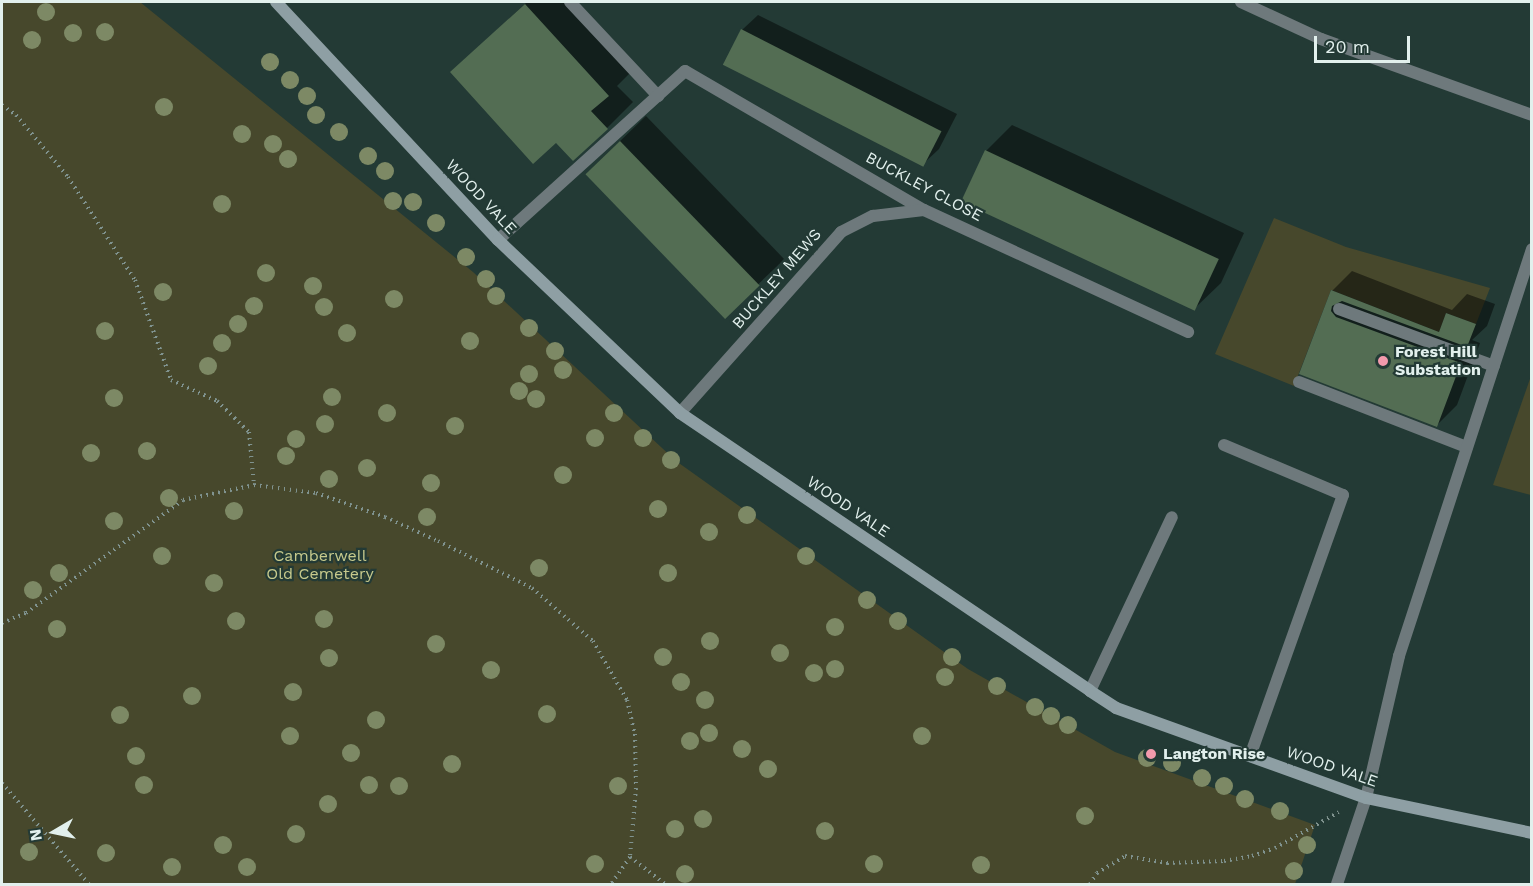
<!DOCTYPE html>
<html>
<head>
<meta charset="utf-8">
<style>
  body { margin:0 }
  #map { position:relative; width:1533px; height:886px; overflow:hidden; background:#233a35; font-family:"Work Sans",sans-serif }
  div>[style] { position:absolute }
  .green>* { inset:0; background:#47482c }
  .shadow>* { inset:0; background:#0007; transform-origin:0 0 }
  .building>* { inset:0; background:#536d53; transform-origin:0 0 }
  .path>* { height:4px; margin-top:-2px; transform-origin:0; background:repeating-linear-gradient(90deg,#80938f 0 1.5px,transparent 0 6px) }
  .lane>* { height:12px; margin:-6px; padding:0 6px; transform-origin:6px; border-radius:6px; background:#6e797c }
  .street>* { height:12px; margin:-6px; padding:0 6px; transform-origin:6px; border-radius:6px; background:#6e797c }
  .secondary>* { height:12px; margin:-6px; padding:0 6px; transform-origin:6px; border-radius:6px; background:#8e9fa4 }
  .trees>* { width:18px; height:18px; margin:-9px; border-radius:50%; background:#7d8965 }
  .dots>* { width:16px; height:16px; translate:-50% -50%; box-sizing:border-box; border:3px solid #233a35; border-radius:50% }
  span { translate:-50% -50%; white-space:nowrap; text-align:center; line-height:1.15; -webkit-text-stroke:4.5px #233a35; paint-order:stroke }
  .street-label { font-size:16px; color:#e2f0ed }
  .poi-label { font-size:16px; color:#e2f0ed; font-weight:700 }
  .left { translate:0 -50%; text-align:left }
  .park-label { font-size:16px; color:#c6c98c }
  .frame { position:absolute; inset:0; border:3px solid #e2f0ed; pointer-events:none }
  .north { position:absolute; left:24px; top:802px; width:60px; height:60px; -webkit-text-stroke:4px #233a35; paint-order:stroke; rotate:261deg; font-size:16px; font-weight:700; line-height:24px; text-align:center; color:#e2f0ed }
  .north::after { content:''; display:block; margin:auto; width:21px; height:27px; background:#e2f0ed; clip-path:polygon(50% 0,100% 100%,50% 72%,0 100%) }
  .scale { position:absolute; left:1314px; top:36px; width:96px; height:27px; box-sizing:border-box; border:3px solid #e2f0ed; border-top:0; padding-left:8px; font-size:18px; line-height:21px; white-space:nowrap; color:#e2f0ed; -webkit-text-stroke:4px #233a35; paint-order:stroke }
</style>
</head>
<body>
<div id="map">
  <div class="green">
    <div style="clip-path:polygon(2px 2px,140px 2px,473px 272px,676px 461px,968px 669px,1115px 752px,1315px 825px,1295px 884px,2px 884px)"></div>
    <div style="clip-path:polygon(1274px 218px,1346px 247px,1490px 288px,1476px 324px,1446px 313px,1439px 332px,1331px 290px,1294px 386px,1215px 354px)"></div>
    <div style="clip-path:polygon(1531px 376px,1531px 495px,1493px 485px)"></div>
  </div>
  <div class="shadow">
    <div style="clip-path:polygon(527px 2px,573px 2px,634px 69px,617px 86px,633px 102px,607px 128px,556px 141px,452px 72px)"></div>
    <div style="clip-path:polygon(758px 15px,957px 114px,939px 149px,923px 164px,742px 30px)"></div>
    <div style="left:646px;top:116px;width:199px;height:83px;rotate:46deg"></div>
    <div style="clip-path:polygon(1012px 125px,1244px 233px,1221px 283px,1195px 308px,986px 151px)"></div>
    <div style="clip-path:polygon(1352px 271px,1452px 310px,1467px 294px,1495px 304px,1487px 326px,1472px 340px,1480px 343px,1457px 405px,1437px 425px,1301px 373px,1332px 291px)"></div>
  </div>
  <div class="building">
    <div style="clip-path:polygon(525px 4px,609px 96px,591px 111px,608px 129px,573px 161px,556px 143px,533px 164px,450px 72px)"></div>
    <div style="left:741px;top:29px;width:225px;height:40px;rotate:27deg"></div>
    <div style="left:620px;top:141px;width:201px;height:48px;rotate:46deg"></div>
    <div style="left:985px;top:150px;width:258px;height:57px;rotate:25deg"></div>
    <div style="clip-path:polygon(1331px 290px,1439px 332px,1446px 313px,1476px 324px,1467px 347px,1342px 301px,1332px 306px,1331px 311px,1336px 317px,1461px 363px,1437px 427px,1299px 374px)"></div>
  </div>
  <div class="path">
    <div style="left:2px;top:105px;width:17px;rotate:36deg"></div>
    <div style="left:16px;top:115px;width:81px;rotate:50deg"></div>
    <div style="left:68px;top:177px;width:123px;rotate:57deg"></div>
    <div style="left:135px;top:280px;width:106px;rotate:70.2deg"></div>
    <div style="left:171px;top:380px;width:51px;rotate:24.5deg"></div>
    <div style="left:217px;top:401px;width:45px;rotate:44.1deg"></div>
    <div style="left:249px;top:432px;width:53px;rotate:84.6deg"></div>
    <div style="left:254px;top:485px;width:63px;rotate:7.4deg"></div>
    <div style="left:316px;top:493px;width:73px;rotate:19.2deg"></div>
    <div style="left:385px;top:517px;width:58px;rotate:24.4deg"></div>
    <div style="left:438px;top:541px;width:105px;rotate:26.6deg"></div>
    <div style="left:532px;top:588px;width:81px;rotate:41deg"></div>
    <div style="left:593px;top:641px;width:68px;rotate:60deg"></div>
    <div style="left:627px;top:700px;width:35px;rotate:77deg"></div>
    <div style="left:635px;top:734px;width:54px;rotate:88.9deg"></div>
    <div style="left:636px;top:788px;width:69px;rotate:95deg"></div>
    <div style="left:630px;top:857px;width:33px;rotate:125deg"></div>
    <div style="left:2px;top:623px;width:26px;rotate:-23deg"></div>
    <div style="left:26px;top:613px;width:193px;rotate:-35.7deg"></div>
    <div style="left:183px;top:500px;width:73px;rotate:-11.9deg"></div>
    <div style="left:2px;top:783px;width:133px;rotate:49.3deg"></div>
    <div style="left:630px;top:857px;width:44px;rotate:37.6deg"></div>
    <div style="left:1090px;top:884px;width:13px;rotate:-58deg"></div>
    <div style="left:1097px;top:873px;width:33px;rotate:-31deg"></div>
    <div style="left:1125px;top:856px;width:43px;rotate:9.5deg"></div>
    <div style="left:1167px;top:863px;width:57px;rotate:-2deg"></div>
    <div style="left:1224px;top:861px;width:28px;rotate:-10deg"></div>
    <div style="left:1252px;top:856px;width:24px;rotate:-19deg"></div>
    <div style="left:1275px;top:848px;width:73px;rotate:-29.4deg"></div>
  </div>
  <div class="lane">
    <div style="left:1339px;top:309px;width:165px;rotate:20.2deg"></div>
    <div style="left:1299px;top:382px;width:180px;rotate:21.2deg"></div>
    <div style="left:1224px;top:445px;width:129px;rotate:22.8deg"></div>
    <div style="left:1343px;top:495px;width:277px;rotate:109.6deg"></div>
    <div style="left:1090px;top:691px;width:192px;rotate:-64.8deg"></div>
  </div>
  <div class="street">
    <div style="left:570px;top:2px;width:129px;rotate:46.9deg"></div>
    <div style="left:1241px;top:2px;width:88px;rotate:24.8deg"></div>
    <div style="left:1321px;top:39px;width:224px;rotate:19.8deg"></div>
    <div style="left:498px;top:240px;width:252px;rotate:-42.1deg"></div>
    <div style="left:685px;top:71px;width:276px;rotate:30.2deg"></div>
    <div style="left:924px;top:210px;width:291px;rotate:24.8deg"></div>
    <div style="left:680px;top:413px;width:242px;rotate:-48.3deg"></div>
    <div style="left:841px;top:232px;width:36px;rotate:-27deg"></div>
    <div style="left:873px;top:216px;width:51px;rotate:-6.7deg"></div>
    <div style="left:1337px;top:884px;width:91px;rotate:-71.4deg"></div>
    <div style="left:1366px;top:798px;width:146px;rotate:-76.9deg"></div>
    <div style="left:1399px;top:656px;width:428px;rotate:-71.9deg"></div>
  </div>
  <div class="secondary">
    <div style="left:276px;top:2px;width:325px;rotate:47deg"></div>
    <div style="left:498px;top:240px;width:251px;rotate:43.5deg"></div>
    <div style="left:680px;top:413px;width:495px;rotate:34.1deg"></div>
    <div style="left:1090px;top:691px;width:31px;rotate:33deg"></div>
    <div style="left:1116px;top:708px;width:266px;rotate:19.8deg"></div>
    <div style="left:1366px;top:798px;width:170px;rotate:11.9deg"></div>
  </div>
  <div class="trees">
    <div style="left:46px;top:12px"></div>
    <div style="left:105px;top:32px"></div>
    <div style="left:73px;top:33px"></div>
    <div style="left:32px;top:40px"></div>
    <div style="left:270px;top:62px"></div>
    <div style="left:290px;top:80px"></div>
    <div style="left:307px;top:96px"></div>
    <div style="left:164px;top:107px"></div>
    <div style="left:316px;top:115px"></div>
    <div style="left:339px;top:132px"></div>
    <div style="left:242px;top:134px"></div>
    <div style="left:273px;top:144px"></div>
    <div style="left:368px;top:156px"></div>
    <div style="left:288px;top:159px"></div>
    <div style="left:385px;top:171px"></div>
    <div style="left:393px;top:201px"></div>
    <div style="left:413px;top:202px"></div>
    <div style="left:222px;top:204px"></div>
    <div style="left:436px;top:223px"></div>
    <div style="left:466px;top:257px"></div>
    <div style="left:266px;top:273px"></div>
    <div style="left:486px;top:279px"></div>
    <div style="left:313px;top:286px"></div>
    <div style="left:163px;top:292px"></div>
    <div style="left:496px;top:296px"></div>
    <div style="left:394px;top:299px"></div>
    <div style="left:254px;top:306px"></div>
    <div style="left:324px;top:307px"></div>
    <div style="left:238px;top:324px"></div>
    <div style="left:529px;top:328px"></div>
    <div style="left:105px;top:331px"></div>
    <div style="left:347px;top:333px"></div>
    <div style="left:470px;top:341px"></div>
    <div style="left:222px;top:343px"></div>
    <div style="left:555px;top:351px"></div>
    <div style="left:208px;top:366px"></div>
    <div style="left:563px;top:370px"></div>
    <div style="left:529px;top:374px"></div>
    <div style="left:519px;top:391px"></div>
    <div style="left:332px;top:397px"></div>
    <div style="left:114px;top:398px"></div>
    <div style="left:536px;top:399px"></div>
    <div style="left:387px;top:413px"></div>
    <div style="left:614px;top:413px"></div>
    <div style="left:325px;top:424px"></div>
    <div style="left:455px;top:426px"></div>
    <div style="left:595px;top:438px"></div>
    <div style="left:643px;top:438px"></div>
    <div style="left:296px;top:439px"></div>
    <div style="left:147px;top:451px"></div>
    <div style="left:91px;top:453px"></div>
    <div style="left:286px;top:456px"></div>
    <div style="left:671px;top:460px"></div>
    <div style="left:367px;top:468px"></div>
    <div style="left:563px;top:475px"></div>
    <div style="left:329px;top:479px"></div>
    <div style="left:431px;top:483px"></div>
    <div style="left:169px;top:498px"></div>
    <div style="left:658px;top:509px"></div>
    <div style="left:234px;top:511px"></div>
    <div style="left:747px;top:515px"></div>
    <div style="left:427px;top:517px"></div>
    <div style="left:114px;top:521px"></div>
    <div style="left:709px;top:532px"></div>
    <div style="left:162px;top:556px"></div>
    <div style="left:806px;top:556px"></div>
    <div style="left:539px;top:568px"></div>
    <div style="left:59px;top:573px"></div>
    <div style="left:668px;top:573px"></div>
    <div style="left:214px;top:583px"></div>
    <div style="left:33px;top:590px"></div>
    <div style="left:867px;top:600px"></div>
    <div style="left:324px;top:619px"></div>
    <div style="left:236px;top:621px"></div>
    <div style="left:898px;top:621px"></div>
    <div style="left:835px;top:627px"></div>
    <div style="left:57px;top:629px"></div>
    <div style="left:710px;top:641px"></div>
    <div style="left:436px;top:644px"></div>
    <div style="left:780px;top:653px"></div>
    <div style="left:663px;top:657px"></div>
    <div style="left:952px;top:657px"></div>
    <div style="left:329px;top:658px"></div>
    <div style="left:835px;top:669px"></div>
    <div style="left:491px;top:670px"></div>
    <div style="left:814px;top:673px"></div>
    <div style="left:945px;top:677px"></div>
    <div style="left:681px;top:682px"></div>
    <div style="left:997px;top:686px"></div>
    <div style="left:293px;top:692px"></div>
    <div style="left:192px;top:696px"></div>
    <div style="left:705px;top:700px"></div>
    <div style="left:1035px;top:707px"></div>
    <div style="left:547px;top:714px"></div>
    <div style="left:120px;top:715px"></div>
    <div style="left:1051px;top:716px"></div>
    <div style="left:376px;top:720px"></div>
    <div style="left:1068px;top:725px"></div>
    <div style="left:709px;top:733px"></div>
    <div style="left:290px;top:736px"></div>
    <div style="left:922px;top:736px"></div>
    <div style="left:690px;top:741px"></div>
    <div style="left:742px;top:749px"></div>
    <div style="left:351px;top:753px"></div>
    <div style="left:136px;top:756px"></div>
    <div style="left:1147px;top:758px"></div>
    <div style="left:1172px;top:763px"></div>
    <div style="left:452px;top:764px"></div>
    <div style="left:768px;top:769px"></div>
    <div style="left:1202px;top:778px"></div>
    <div style="left:144px;top:785px"></div>
    <div style="left:369px;top:785px"></div>
    <div style="left:399px;top:786px"></div>
    <div style="left:618px;top:786px"></div>
    <div style="left:1224px;top:786px"></div>
    <div style="left:1245px;top:799px"></div>
    <div style="left:328px;top:804px"></div>
    <div style="left:1280px;top:811px"></div>
    <div style="left:1085px;top:816px"></div>
    <div style="left:703px;top:819px"></div>
    <div style="left:675px;top:829px"></div>
    <div style="left:825px;top:831px"></div>
    <div style="left:296px;top:834px"></div>
    <div style="left:223px;top:845px"></div>
    <div style="left:1307px;top:845px"></div>
    <div style="left:29px;top:852px"></div>
    <div style="left:106px;top:853px"></div>
    <div style="left:595px;top:864px"></div>
    <div style="left:874px;top:864px"></div>
    <div style="left:981px;top:865px"></div>
    <div style="left:172px;top:867px"></div>
    <div style="left:247px;top:867px"></div>
    <div style="left:1294px;top:871px"></div>
    <div style="left:685px;top:874px"></div>
  </div>
  <div class="dots">
    <div style="left:1383px;top:361px;background:#f29aac"></div>
    <div style="left:1151px;top:754px;background:#f29aac"></div>
  </div>
  <div class="street-label">
    <span style="left:924px;top:187px;rotate:28deg">BUCKLEY CLOSE</span>
    <span style="left:481px;top:197px;rotate:47deg">WOOD VALE</span>
    <span style="left:777px;top:279px;rotate:-49deg">BUCKLEY MEWS</span>
    <span style="left:848px;top:507px;rotate:34deg">WOOD VALE</span>
    <span style="left:1332px;top:767px;rotate:19deg">WOOD VALE</span>
  </div>
  <div class="poi-label">
    <span class="left" style="left:1395px;top:361px">Forest Hill<br>Substation</span>
    <span class="left" style="left:1163px;top:754px">Langton Rise</span>
  </div>
  <div class="park-label">
    <span style="left:320px;top:565px">Camberwell<br>Old Cemetery</span>
  </div>
  <div class="frame"></div>
  <div class="north">N</div>
  <div class="scale">20 m</div>
</div>
</body>
</html>
